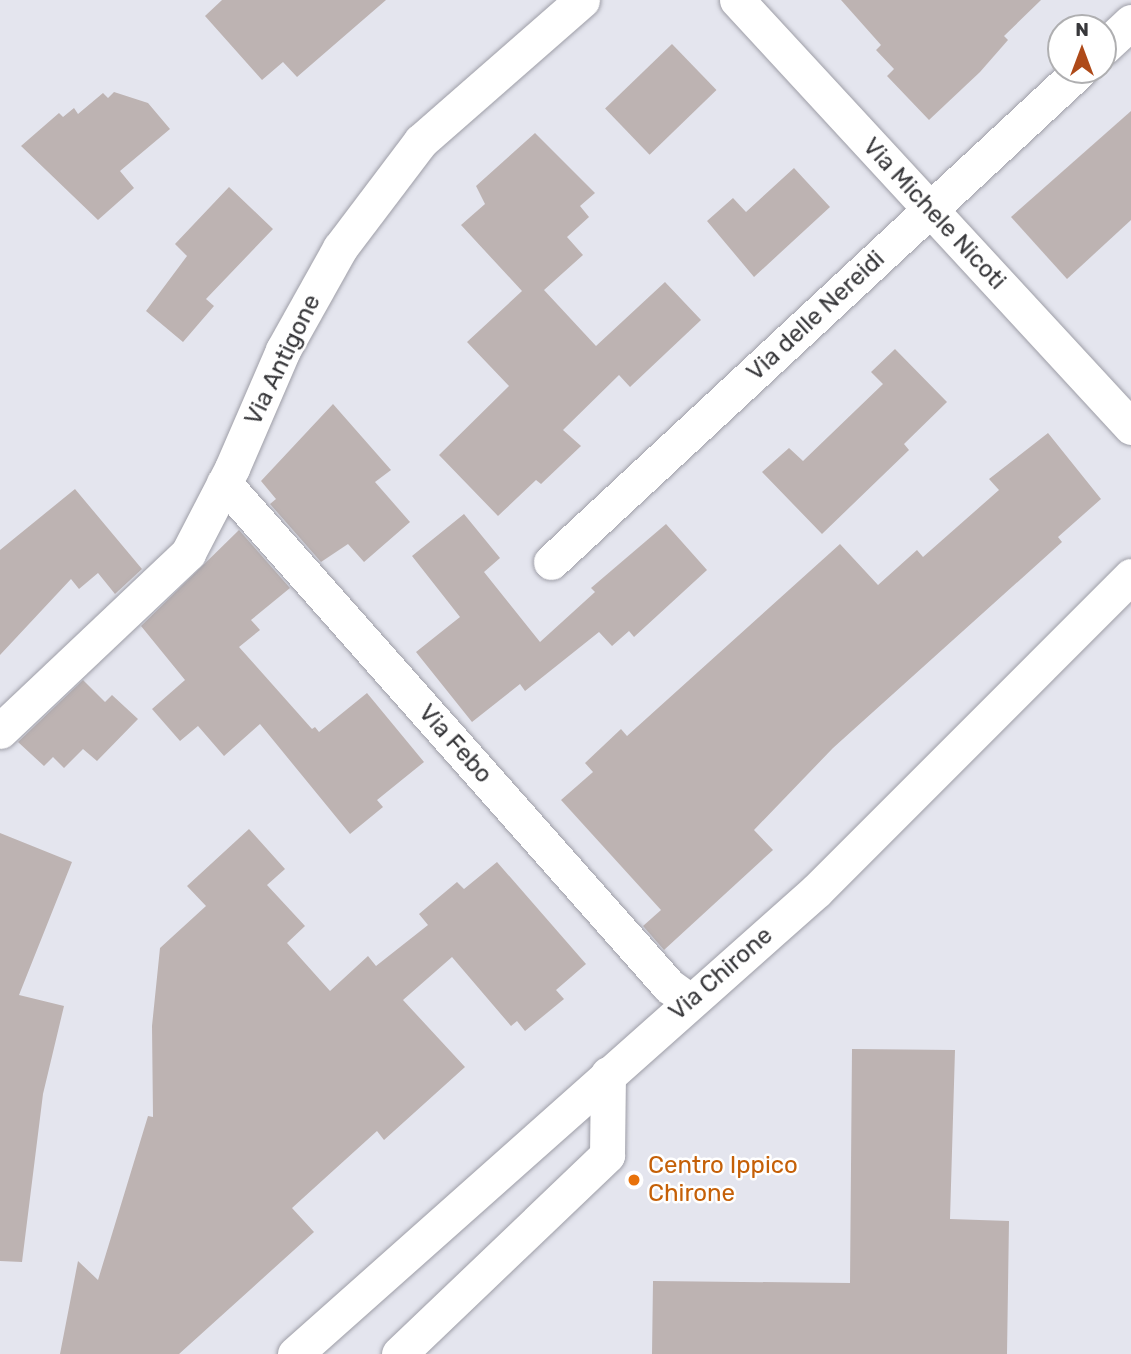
<!DOCTYPE html>
<html>
<head>
<meta charset="utf-8">
<style>
  body { margin:0 }
  #map { position:relative; width:1131px; height:1354px; overflow:hidden; background:#e4e5ee; font-family:Rubik,sans-serif }
  div>[style] { position:absolute }
  .building>* { inset:0; background:#bdb3b2; transform-origin:0 0 }
  .roads { filter:drop-shadow(0 0 2px #9e9ea7) drop-shadow(0 0 2px #9e9ea7) }
  .street>* { height:35px; margin:-17.5px; padding:0 17.5px; transform-origin:17.5px; border-radius:17.5px; background:#fff }
  .dots>* { width:19px; height:19px; translate:-50% -50%; box-sizing:border-box; border:4px solid #fff; border-radius:50% }
  span { translate:-50% -50%; white-space:nowrap; text-align:center; line-height:1.15; -webkit-text-stroke:5px #fff; paint-order:stroke }
  .street-label { font-size:24px; color:#38383b }
  .food-label { font-size:24px; color:#c56008 }
  .left { translate:0 -50%; text-align:left }
  .north { position:absolute; left:1047px; top:14px; width:70px; height:70px; box-sizing:border-box; background:#fff; border:2px solid #afafb1; border-radius:50%; rotate:0deg; font-size:19px; font-weight:700; line-height:28px; text-align:center; color:#38383b }
  .north::after { content:''; display:block; margin:auto; width:24px; height:32px; background:#ae4a19; clip-path:polygon(50% 0,100% 100%,50% 72%,0 100%) }
</style>
</head>
<body>
<div id="map">
  <div class="building">
    <div style="clip-path:polygon(222px 0,386px 0,297px 77px,283px 62px,262px 80px,205px 16px)"></div>
    <div style="clip-path:polygon(841px 0,1041px 0,1004px 36px,1008px 40px,980px 72px,929px 120px,887px 76px,894px 69px,876px 50px,881px 45px)"></div>
    <div style="left:672px;top:44px;width:64px;height:93px;rotate:46deg"></div>
    <div style="clip-path:polygon(114px 92px,148px 103px,170px 129px,120px 171px,134px 188px,98px 220px,21px 146px,59px 113px,63px 117px,74px 108px,78px 114px,103px 93px,108px 98px)"></div>
    <div style="clip-path:polygon(1131px 111px,1131px 220px,1067px 279px,1011px 217px)"></div>
    <div style="clip-path:polygon(535px 133px,595px 193px,580px 206px,589px 217px,567px 237px,583px 255px,544px 290px,596px 346px,665px 282px,701px 320px,630px 387px,619px 375px,563px 430px,581px 446px,541px 484px,536px 480px,498px 516px,439px 455px,509px 386px,467px 342px,522px 291px,461px 225px,485px 204px,476px 186px)"></div>
    <div style="clip-path:polygon(794px 168px,830px 207px,754px 277px,707px 221px,733px 198px,746px 212px)"></div>
    <div style="clip-path:polygon(229px 187px,273px 229px,206px 299px,214px 306px,183px 342px,146px 311px,187px 256px,175px 244px)"></div>
    <div style="clip-path:polygon(895px 349px,947px 402px,904px 444px,909px 450px,822px 534px,762px 472px,789px 448px,803px 461px,883px 384px,871px 372px)"></div>
    <div style="clip-path:polygon(333px 404px,391px 470px,375px 482px,410px 522px,364px 562px,348px 544px,321px 562px,270px 504px,276px 499px,261px 481px)"></div>
    <div style="clip-path:polygon(1048px 433px,1101px 499px,1058px 537px,1062px 542px,833px 748px,754px 830px,773px 850px,664px 950px,643px 926px,661px 910px,561px 800px,593px 772px,585px 763px,621px 729px,627px 736px,840px 544px,878px 585px,917px 550px,923px 557px,999px 490px,989px 479px)"></div>
    <div style="clip-path:polygon(75px 489px,142px 569px,115px 594px,98px 573px,79px 589px,71px 579px,0 655px,0 550px)"></div>
    <div style="clip-path:polygon(464px 514px,500px 558px,484px 572px,540px 642px,595px 592px,591px 588px,666px 524px,707px 570px,634px 637px,629px 631px,612px 646px,599px 632px,525px 691px,520px 684px,472px 722px,416px 652px,460px 617px,412px 556px)"></div>
    <div style="clip-path:polygon(239px 530px,290px 588px,251px 620px,260px 630px,239px 647px,312px 729px,315px 727px,319px 732px,367px 693px,424px 762px,377px 800px,383px 807px,350px 834px,260px 724px,224px 756px,198px 726px,180px 741px,152px 709px,185px 680px,141px 626px)"></div>
    <div style="clip-path:polygon(83px 680px,105px 702px,112px 695px,138px 719px,97px 761px,83px 749px,64px 768px,53px 757px,44px 766px,18px 742px)"></div>
    <div style="clip-path:polygon(249px 829px,285px 869px,267px 885px,305px 926px,287px 943px,330px 991px,368px 956px,376px 966px,428px 925px,419px 914px,457px 882px,464px 889px,497px 862px,586px 964px,556px 990px,564px 999px,525px 1031px,517px 1021px,511px 1026px,452px 957px,403px 1000px,465px 1067px,384px 1140px,377px 1131px,292px 1208px,314px 1232px,179px 1354px,60px 1354px,78px 1261px,98px 1280px,148px 1116px,153px 1117px,152px 1026px,160px 948px,206px 906px,187px 886px)"></div>
    <div style="clip-path:polygon(0 833px,72px 862px,19px 995px,64px 1006px,43px 1094px,22px 1262px,0 1261px)"></div>
    <div style="clip-path:polygon(852px 1049px,955px 1050px,950px 1219px,1009px 1221px,1007px 1354px,652px 1354px,653px 1281px,850px 1283px)"></div>
  </div>
  <div class="roads">
    <div class="street">
      <div style="left:737px;top:0;width:581px;rotate:47.3deg"></div>
      <div style="left:1103px;top:48px;width:38px;rotate:-43deg"></div>
      <div style="left:224px;top:483px;width:672px;rotate:48.5deg"></div>
      <div style="left:669px;top:986px;width:26px;rotate:36deg"></div>
      <div style="left:551px;top:562px;width:722px;rotate:-42.92deg"></div>
      <div style="left:0;top:731px;width:259px;rotate:-43.4deg"></div>
      <div style="left:188px;top:553px;width:96px;rotate:-62.6deg"></div>
      <div style="left:232px;top:468px;width:129px;rotate:-66.6deg"></div>
      <div style="left:283px;top:350px;width:117px;rotate:-60.8deg"></div>
      <div style="left:340px;top:248px;width:134px;rotate:-52.9deg"></div>
      <div style="left:421px;top:141px;width:214px;rotate:-41.2deg"></div>
      <div style="left:295px;top:1354px;width:698px;rotate:-41.63deg"></div>
      <div style="left:817px;top:890px;width:444px;rotate:-45deg"></div>
      <div style="left:399px;top:1354px;width:288px;rotate:-43.7deg"></div>
      <div style="left:607px;top:1155px;width:81px;rotate:-89.3deg"></div>
    </div>
  </div>
  <div class="dots">
    <div style="left:634px;top:1180px;background:#e8710a"></div>
  </div>
  <div class="street-label">
    <span style="left:934px;top:214px;rotate:47deg">Via Michele Nicoti</span>
    <span style="left:816px;top:316px;rotate:-43deg">Via delle Nereidi</span>
    <span style="left:283px;top:360px;rotate:-64deg">Via Antigone</span>
    <span style="left:455px;top:744px;rotate:48deg">Via Febo</span>
    <span style="left:721px;top:974px;rotate:-41deg">Via Chirone</span>
  </div>
  <div class="food-label">
    <span class="left" style="left:648px;top:1180px">Centro Ippico<br>Chirone</span>
  </div>
  <div class="north">N</div>
</div>
</body>
</html>
